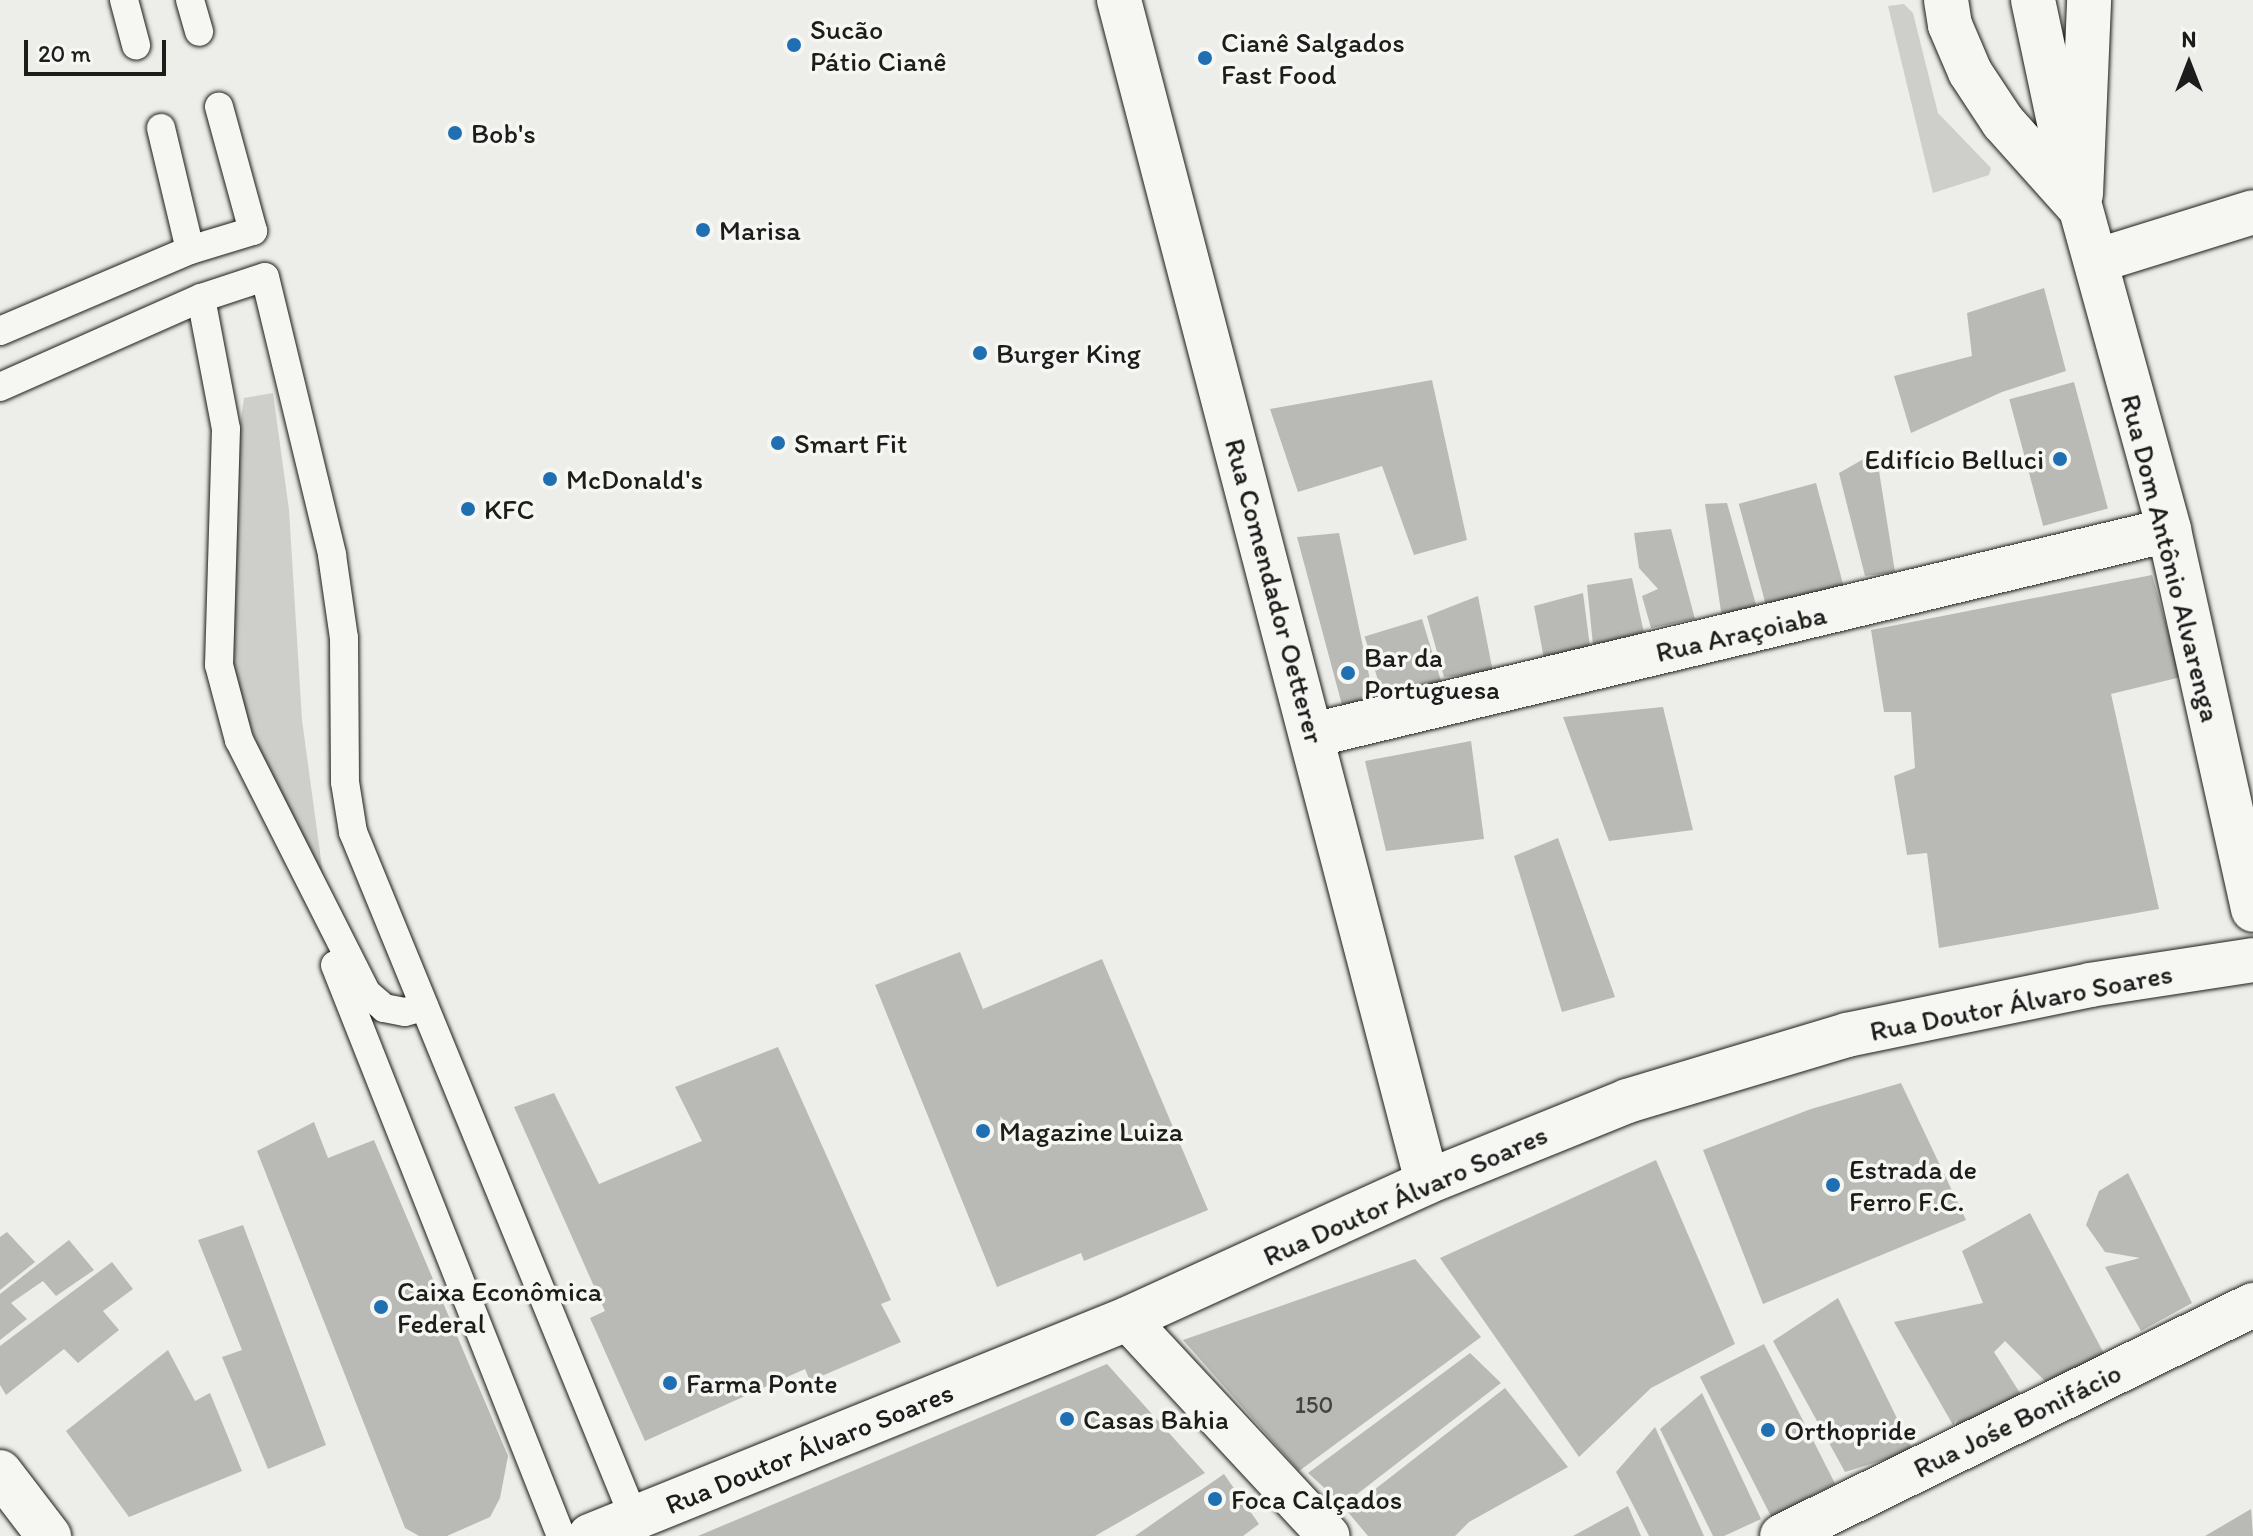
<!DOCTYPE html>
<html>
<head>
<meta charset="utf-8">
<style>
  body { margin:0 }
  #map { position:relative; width:2253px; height:1536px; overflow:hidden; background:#edede9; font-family:Itim,sans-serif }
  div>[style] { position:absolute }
  .green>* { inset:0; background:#cececb }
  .building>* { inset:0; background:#b9b9b6; transform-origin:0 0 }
  .roads { filter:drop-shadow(0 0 2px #1c1c1c) drop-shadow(0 0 2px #1c1c1c) }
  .service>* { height:28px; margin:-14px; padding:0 14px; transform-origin:14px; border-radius:14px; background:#f6f6f2 }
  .pedestrian>* { height:42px; margin:-21px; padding:0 21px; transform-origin:21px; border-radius:21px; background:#f6f6f2 }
  .minor>* { height:44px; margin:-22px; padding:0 22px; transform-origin:22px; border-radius:22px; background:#f6f6f2 }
  .tertiary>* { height:44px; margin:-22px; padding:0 22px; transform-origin:22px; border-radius:22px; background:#f6f6f2 }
  .secondary>* { height:44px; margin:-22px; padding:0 22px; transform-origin:22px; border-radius:22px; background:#f6f6f2 }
  .primary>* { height:44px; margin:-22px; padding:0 22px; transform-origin:22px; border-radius:22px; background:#f6f6f2 }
  .dots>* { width:22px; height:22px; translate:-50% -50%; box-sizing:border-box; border:4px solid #f6f6f2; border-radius:50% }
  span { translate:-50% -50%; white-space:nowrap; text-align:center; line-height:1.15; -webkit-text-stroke:7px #f6f6f2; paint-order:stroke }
  .number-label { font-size:24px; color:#434342 }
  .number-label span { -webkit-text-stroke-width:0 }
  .poi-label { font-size:28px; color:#1c1c1c }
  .left { translate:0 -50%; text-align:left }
  .right { translate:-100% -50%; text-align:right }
  .street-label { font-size:28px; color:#1c1c1c }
  .north { position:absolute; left:2149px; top:24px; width:80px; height:80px; -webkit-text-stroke:6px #f6f6f2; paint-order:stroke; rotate:0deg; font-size:22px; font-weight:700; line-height:32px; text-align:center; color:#1c1c1c }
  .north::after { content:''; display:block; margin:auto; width:28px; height:36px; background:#1c1c1c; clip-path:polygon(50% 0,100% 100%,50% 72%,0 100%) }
  .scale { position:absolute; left:24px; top:40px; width:142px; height:36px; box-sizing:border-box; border:4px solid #1c1c1c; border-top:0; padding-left:10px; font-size:24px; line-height:28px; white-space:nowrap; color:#1c1c1c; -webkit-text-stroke:6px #f6f6f2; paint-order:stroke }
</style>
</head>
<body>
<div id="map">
  <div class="green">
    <div style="clip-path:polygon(1904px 4px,1913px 13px,1938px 113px,1991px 168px,1989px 175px,1933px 193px,1888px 6px)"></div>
    <div style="clip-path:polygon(273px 393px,289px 510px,302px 720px,324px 882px,261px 754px,236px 689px,230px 652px,236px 452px,244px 398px)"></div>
  </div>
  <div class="building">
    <div style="clip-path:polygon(2044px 288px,2066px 371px,2002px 392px,1911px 433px,1894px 376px,1972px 356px,1967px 313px)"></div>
    <div style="clip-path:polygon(1432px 380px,1467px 540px,1414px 555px,1382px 466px,1298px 492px,1270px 409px)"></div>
    <div style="left:2074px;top:382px;width:131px;height:67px;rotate:75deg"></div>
    <div style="clip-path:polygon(1876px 452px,1895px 572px,1865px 576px,1839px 473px)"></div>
    <div style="left:1816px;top:483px;width:112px;height:80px;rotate:75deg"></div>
    <div style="clip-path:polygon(1727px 503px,1757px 608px,1722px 618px,1705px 504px)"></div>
    <div style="clip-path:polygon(1671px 529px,1695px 619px,1651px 628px,1642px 596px,1658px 589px,1639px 568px,1634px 533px)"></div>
    <div style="clip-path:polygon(1339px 533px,1374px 699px,1342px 705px,1297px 537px)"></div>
    <div style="clip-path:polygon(2152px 575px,2181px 677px,2111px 694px,2159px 909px,1939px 948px,1927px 853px,1907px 855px,1894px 776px,1915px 768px,1911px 712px,1884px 712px,1871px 630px)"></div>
    <div style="clip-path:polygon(1632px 578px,1644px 633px,1593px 645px,1587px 585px)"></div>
    <div style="clip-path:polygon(1583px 593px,1590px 647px,1544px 659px,1534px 606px)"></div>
    <div style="clip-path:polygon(1478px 596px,1493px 672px,1444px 677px,1427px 616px)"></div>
    <div style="left:1422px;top:619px;width:67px;height:60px;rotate:73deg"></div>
    <div style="clip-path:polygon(1663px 707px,1693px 830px,1609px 841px,1563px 717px)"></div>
    <div style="clip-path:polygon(1471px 741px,1484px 839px,1386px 851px,1365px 761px)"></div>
    <div style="clip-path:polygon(1558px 838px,1615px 997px,1562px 1012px,1514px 856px)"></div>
    <div style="clip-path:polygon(960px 952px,983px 1009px,1102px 959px,1208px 1210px,1084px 1261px,1081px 1253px,997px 1287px,875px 985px)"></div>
    <div style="clip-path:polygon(778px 1047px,891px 1300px,881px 1304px,901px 1342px,810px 1381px,805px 1369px,645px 1441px,590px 1318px,605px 1311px,514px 1107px,554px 1093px,599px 1184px,702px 1141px,675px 1087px)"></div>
    <div style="clip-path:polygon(1901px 1083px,1966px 1220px,1763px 1304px,1703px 1150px,1811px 1109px)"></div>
    <div style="clip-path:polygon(314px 1122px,328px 1158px,374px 1140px,508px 1456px,500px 1498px,490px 1517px,447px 1536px,419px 1536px,405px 1528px,257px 1151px)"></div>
    <div style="clip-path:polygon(1656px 1160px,1735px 1344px,1651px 1388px,1579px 1457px,1440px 1258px)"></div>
    <div style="clip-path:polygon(2128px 1173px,2192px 1303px,2141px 1331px,2105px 1267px,2140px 1258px,2105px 1252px,2086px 1225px,2099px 1191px)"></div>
    <div style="clip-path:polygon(2030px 1213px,2110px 1365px,2053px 1389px,2005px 1341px,1994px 1352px,2027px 1404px,1954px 1432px,1957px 1419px,1953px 1425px,1894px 1322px,1983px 1303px,1962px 1251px)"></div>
    <div style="clip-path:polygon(243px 1225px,326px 1445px,268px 1469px,222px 1357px,242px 1350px,198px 1240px)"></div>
    <div style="clip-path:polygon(7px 1232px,35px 1262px,0 1290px,0 1237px)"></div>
    <div style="clip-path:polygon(69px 1240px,94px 1270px,56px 1296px,43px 1281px,11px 1303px,27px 1319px,0 1340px,0 1294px)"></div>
    <div style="clip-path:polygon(1415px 1259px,1481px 1337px,1299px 1471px,1183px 1340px)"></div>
    <div style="clip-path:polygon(112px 1262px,133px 1289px,103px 1311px,119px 1330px,78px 1363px,64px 1349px,6px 1395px,0 1385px,0 1346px)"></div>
    <div style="clip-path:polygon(1838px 1298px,1913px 1451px,1845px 1472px,1773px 1341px)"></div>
    <div style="left:1764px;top:1344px;width:157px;height:72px;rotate:63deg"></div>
    <div style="clip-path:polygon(168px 1350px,195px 1401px,210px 1393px,242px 1471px,129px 1517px,66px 1431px)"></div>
    <div style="clip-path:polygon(1470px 1353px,1501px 1383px,1343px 1505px,1308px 1473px)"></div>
    <div style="clip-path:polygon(1107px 1364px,1205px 1473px,1095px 1536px,698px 1536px)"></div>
    <div style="clip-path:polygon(1505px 1388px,1568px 1467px,1469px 1522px,1455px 1536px,1368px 1536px,1347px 1511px)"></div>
    <div style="clip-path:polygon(1702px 1393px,1761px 1519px,1724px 1536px,1713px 1536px,1660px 1429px)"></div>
    <div style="clip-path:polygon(1655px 1427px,1704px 1536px,1649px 1536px,1616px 1472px)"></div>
    <div style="clip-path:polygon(1224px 1474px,1259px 1524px,1243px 1536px,1135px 1536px)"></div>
    <div style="clip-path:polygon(1628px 1506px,1641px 1536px,1573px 1536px)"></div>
    <div style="clip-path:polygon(2251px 1509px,2253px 1536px,2205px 1536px)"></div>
  </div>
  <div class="roads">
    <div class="service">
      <div style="left:124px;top:0;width:47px;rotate:75.1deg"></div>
      <div style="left:190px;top:0;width:33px;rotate:74deg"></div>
      <div style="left:161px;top:128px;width:125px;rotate:76.6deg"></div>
      <div style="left:201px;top:298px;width:133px;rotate:79.2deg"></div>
      <div style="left:226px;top:429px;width:236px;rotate:91.7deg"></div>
      <div style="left:219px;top:665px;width:78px;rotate:75.1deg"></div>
      <div style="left:239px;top:740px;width:284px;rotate:63.2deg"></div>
      <div style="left:367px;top:993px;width:23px;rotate:41deg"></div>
      <div style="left:384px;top:1008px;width:21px;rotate:11deg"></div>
      <div style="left:405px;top:1012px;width:20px;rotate:-15deg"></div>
      <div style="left:0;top:331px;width:207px;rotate:-23.1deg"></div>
      <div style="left:190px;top:250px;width:66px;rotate:-16.8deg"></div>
      <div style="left:253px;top:231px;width:129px;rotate:-105.3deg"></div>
      <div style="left:0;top:387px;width:220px;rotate:-23.9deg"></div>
      <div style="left:201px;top:298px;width:67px;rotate:-18.2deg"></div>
      <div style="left:265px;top:277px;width:286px;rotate:76.4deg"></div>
      <div style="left:332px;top:555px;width:84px;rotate:81.8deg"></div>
      <div style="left:344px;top:638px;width:144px;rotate:89.6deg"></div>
      <div style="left:345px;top:782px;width:51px;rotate:80.9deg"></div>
      <div style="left:353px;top:832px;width:741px;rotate:67.72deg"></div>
      <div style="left:335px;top:965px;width:614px;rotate:68.41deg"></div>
    </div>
    <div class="pedestrian">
      <div style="left:1127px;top:1319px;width:296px;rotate:47.1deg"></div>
    </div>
    <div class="minor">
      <div style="left:1946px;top:0;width:25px;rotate:81deg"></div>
      <div style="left:1950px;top:25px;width:51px;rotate:66.9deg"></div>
      <div style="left:1970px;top:72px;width:60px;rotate:56.6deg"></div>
      <div style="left:2003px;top:122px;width:115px;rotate:48.2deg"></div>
      <div style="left:2081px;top:194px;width:194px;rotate:-87.6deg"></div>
      <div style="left:2096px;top:261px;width:164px;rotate:-17.3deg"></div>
      <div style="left:1313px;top:735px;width:880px;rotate:-13.47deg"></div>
      <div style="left:1782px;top:1536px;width:525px;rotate:-26.13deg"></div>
    </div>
    <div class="tertiary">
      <div style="left:0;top:1472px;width:81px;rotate:52.6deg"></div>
    </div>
    <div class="secondary">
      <div style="left:1119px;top:0;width:1221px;rotate:75.39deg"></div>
      <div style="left:590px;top:1536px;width:579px;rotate:-22deg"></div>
      <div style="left:1127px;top:1319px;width:330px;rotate:-24.5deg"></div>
      <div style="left:1427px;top:1182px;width:216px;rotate:-22deg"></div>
      <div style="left:1627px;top:1101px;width:230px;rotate:-16.7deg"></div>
      <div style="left:1847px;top:1035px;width:248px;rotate:-11.6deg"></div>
      <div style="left:2090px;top:985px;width:165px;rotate:-8.7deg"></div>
    </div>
    <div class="primary">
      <div style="left:2033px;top:0;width:158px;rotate:78deg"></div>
      <div style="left:2066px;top:155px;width:389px;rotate:74.6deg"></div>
      <div style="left:2169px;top:530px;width:389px;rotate:77.5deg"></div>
    </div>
  </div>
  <div class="dots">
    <div style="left:794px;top:45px;background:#1f6fb2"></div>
    <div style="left:1205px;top:58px;background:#1f6fb2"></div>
    <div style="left:455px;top:133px;background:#1f6fb2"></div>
    <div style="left:703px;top:230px;background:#1f6fb2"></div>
    <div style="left:980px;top:353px;background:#1f6fb2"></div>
    <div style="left:778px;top:443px;background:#1f6fb2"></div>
    <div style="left:2060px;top:459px;background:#1f6fb2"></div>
    <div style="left:550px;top:479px;background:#1f6fb2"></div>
    <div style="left:468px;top:509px;background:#1f6fb2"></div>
    <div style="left:1348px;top:673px;background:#1f6fb2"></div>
    <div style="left:983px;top:1131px;background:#1f6fb2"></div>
    <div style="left:1833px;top:1185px;background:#1f6fb2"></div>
    <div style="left:381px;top:1307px;background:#1f6fb2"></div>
    <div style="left:670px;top:1383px;background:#1f6fb2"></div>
    <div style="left:1067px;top:1419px;background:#1f6fb2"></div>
    <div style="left:1768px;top:1430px;background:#1f6fb2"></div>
    <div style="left:1215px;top:1499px;background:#1f6fb2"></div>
  </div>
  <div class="number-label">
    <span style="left:1314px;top:1405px">150</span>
  </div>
  <div class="poi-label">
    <span class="left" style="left:810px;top:45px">Sucão<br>Pátio Cianê</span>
    <span class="left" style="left:1221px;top:58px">Cianê Salgados<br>Fast Food</span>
    <span class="left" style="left:471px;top:133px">Bob's</span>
    <span class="left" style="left:719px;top:230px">Marisa</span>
    <span class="left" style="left:996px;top:353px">Burger King</span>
    <span class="left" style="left:794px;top:443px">Smart Fit</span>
    <span class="right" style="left:2044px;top:459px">Edifício Belluci</span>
    <span class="left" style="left:566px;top:479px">McDonald's</span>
    <span class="left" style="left:484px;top:509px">KFC</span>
    <span class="left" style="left:1364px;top:673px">Bar da<br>Portuguesa</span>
    <span class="left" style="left:999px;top:1131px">Magazine Luiza</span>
    <span class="left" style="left:1849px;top:1185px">Estrada de<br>Ferro F.C.</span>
    <span class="left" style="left:397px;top:1307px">Caixa Econômica<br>Federal</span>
    <span class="left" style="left:686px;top:1383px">Farma Ponte</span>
    <span class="left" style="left:1083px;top:1419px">Casas Bahia</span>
    <span class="left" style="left:1784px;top:1430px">Orthopride</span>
    <span class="left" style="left:1231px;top:1499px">Foca Calçados</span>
  </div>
  <div class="street-label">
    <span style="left:2171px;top:558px;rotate:76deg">Rua Dom Antônio Alvarenga</span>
    <span style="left:1275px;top:591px;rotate:75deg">Rua Comendador Oetterer</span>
    <span style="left:1741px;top:633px;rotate:-13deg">Rua Araçoiaba</span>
    <span style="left:2021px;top:1002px;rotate:-11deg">Rua Doutor Álvaro Soares</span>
    <span style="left:1405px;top:1195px;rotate:-24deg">Rua Doutor Álvaro Soares</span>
    <span style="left:2017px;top:1420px;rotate:-26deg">Rua Jośe Bonifácio</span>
    <span style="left:809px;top:1448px;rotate:-22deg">Rua Doutor Álvaro Soares</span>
  </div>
  <div class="north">N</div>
  <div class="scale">20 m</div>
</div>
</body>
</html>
